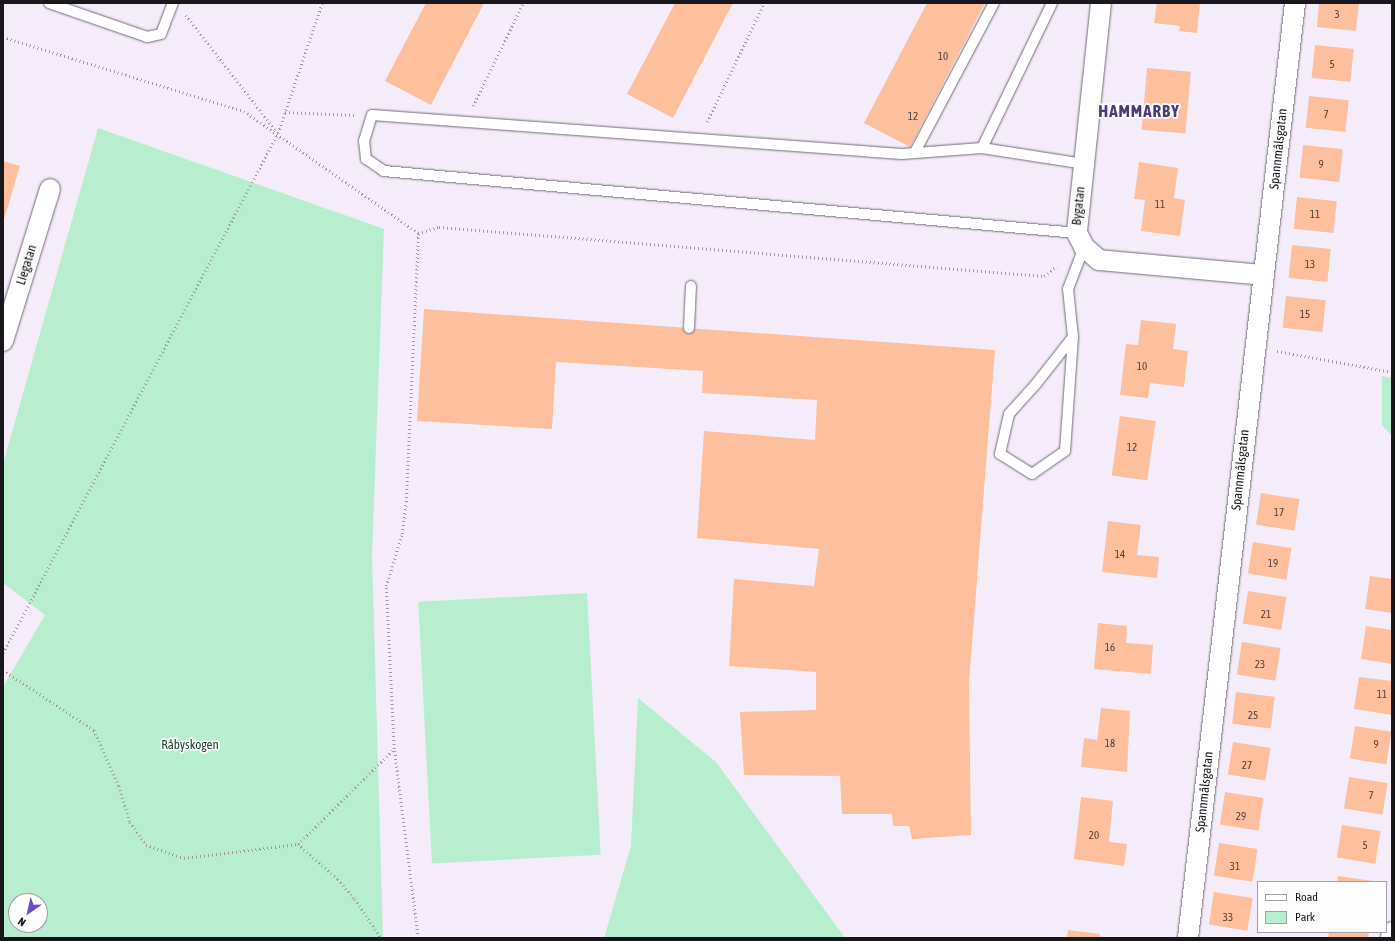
<!DOCTYPE html>
<html>
<head>
<meta charset="utf-8">
<style>
  body { margin:0 }
  #map { position:relative; width:1395px; height:941px; overflow:hidden; background:#f5ecfa; font-family:"Asap Condensed",sans-serif }
  div>[style] { position:absolute }
  .green>* { inset:0; background:#b7eed0; transform-origin:0 0 }
  .building>* { inset:0; background:#febf9d; transform-origin:0 0 }
  .path>* { height:2.5px; margin-top:-1.25px; transform-origin:0; background:repeating-linear-gradient(90deg,#9f99a3 0 1px,transparent 0 4px) }
  .roads { filter:drop-shadow(0 0 1px #726b76) drop-shadow(0 0 1px #726b76) }
  .lane>* { height:10px; margin:-5px; padding:0 5px; transform-origin:5px; border-radius:5px; background:#fff }
  .street>* { height:20px; margin:-10px; padding:0 10px; transform-origin:10px; border-radius:10px; background:#fff }
  span { translate:-50% -50%; white-space:nowrap; text-align:center; line-height:1.15; -webkit-text-stroke:3.5px #fdfdfd; paint-order:stroke }
  .number-label { font-size:11px; color:#53413c }
  .number-label span { -webkit-text-stroke-width:0 }
  .street-label { font-size:13px; color:#1a171c }
  .park-label { font-size:13px; color:#1f4532 }
  .district-label { font-size:17px; color:#493b78; font-weight:700; letter-spacing:1px }
  .frame { position:absolute; inset:0; border:4px solid #1a171c; pointer-events:none }
  .legend { position:absolute; left:1257px; top:881px; width:130px; height:52px; box-sizing:border-box; background:#fdfdfd; border:1px solid #a2a1a3; margin:0; padding:5px 7px; list-style:none; font-size:12px; color:#1a171c }
  .legend li { display:flex; align-items:center; gap:8px; height:20px }
  .legend b { width:20px; border:1px solid #a2a1a3 }
  .north { position:absolute; left:8px; top:893px; width:40px; height:40px; box-sizing:border-box; background:#fdfdfd; border:1px solid #a2a1a3; border-radius:50%; rotate:214deg; font-size:11px; font-weight:700; line-height:16px; text-align:center; color:#1a171c }
  .north::after { content:''; display:block; margin:auto; width:14px; height:18px; background:#6f4dc6; clip-path:polygon(50% 0,100% 100%,50% 72%,0 100%) }
</style>
</head>
<body>
<div id="map">
  <div class="green">
    <div style="clip-path:polygon(evenodd,98px 128px,384px 229px,372px 556px,383px 938px,3px 938px,3px 687px,45px 615px,3px 583px,3px 464px,98px 128px,16px 901px,40px 901px,40px 925px,16px 925px,16px 901px)"></div>
    <div style="clip-path:polygon(1382px 376px,1392px 378px,1392px 436px,1382px 425px)"></div>
    <div style="left:587px;top:593px;width:262px;height:169px;rotate:87deg"></div>
    <div style="clip-path:polygon(638px 698px,716px 762px,843px 935px,842px 938px,604px 938px,631px 846px)"></div>
  </div>
  <div class="building">
    <div style="clip-path:polygon(426px 3px,484px 3px,431px 105px,385px 81px)"></div>
    <div style="clip-path:polygon(675px 3px,733px 3px,673px 118px,627px 94px)"></div>
    <div style="clip-path:polygon(927px 3px,985px 3px,910px 147px,864px 123px)"></div>
    <div style="clip-path:polygon(1157px 3px,1200px 3px,1197px 33px,1179px 31px,1180px 26px,1154px 23px)"></div>
    <div style="clip-path:polygon(1319px 3px,1359px 3px,1356px 31px,1317px 27px)"></div>
    <div style="left:1315px;top:45px;width:39px;height:33px;rotate:6deg"></div>
    <div style="left:1147px;top:68px;width:44px;height:62px;rotate:5deg"></div>
    <div style="left:1309px;top:96px;width:40px;height:32px;rotate:6deg"></div>
    <div style="left:1303px;top:145px;width:40px;height:33px;rotate:6deg"></div>
    <div style="clip-path:polygon(3px 161px,20px 166px,3px 223px)"></div>
    <div style="clip-path:polygon(1139px 162px,1178px 168px,1174px 198px,1185px 200px,1180px 236px,1141px 231px,1145px 200px,1134px 199px)"></div>
    <div style="left:1297px;top:197px;width:40px;height:32px;rotate:6deg"></div>
    <div style="left:1292px;top:245px;width:39px;height:33px;rotate:6deg"></div>
    <div style="left:1286px;top:296px;width:40px;height:32px;rotate:6deg"></div>
    <div style="clip-path:polygon(424px 309px,995px 350px,969px 682px,971px 835px,912px 839px,909px 826px,893px 826px,892px 814px,842px 814px,840px 776px,744px 775px,740px 712px,816px 710px,816px 672px,729px 666px,734px 579px,814px 586px,819px 549px,697px 538px,704px 431px,815px 440px,817px 400px,702px 393px,703px 371px,556px 362px,552px 429px,417px 421px)"></div>
    <div style="clip-path:polygon(1141px 320px,1176px 324px,1173px 349px,1188px 351px,1184px 387px,1150px 383px,1148px 398px,1120px 395px,1126px 344px,1138px 345px)"></div>
    <div style="left:1120px;top:416px;width:36px;height:60px;rotate:8deg"></div>
    <div style="left:1261px;top:493px;width:39px;height:32px;rotate:9deg"></div>
    <div style="clip-path:polygon(1108px 521px,1141px 525px,1137px 555px,1159px 557px,1157px 578px,1102px 572px)"></div>
    <div style="left:1253px;top:542px;width:39px;height:32px;rotate:9deg"></div>
    <div style="clip-path:polygon(1370px 576px,1392px 579px,1392px 613px,1365px 609px)"></div>
    <div style="left:1248px;top:591px;width:39px;height:33px;rotate:9deg"></div>
    <div style="clip-path:polygon(1098px 623px,1127px 626px,1126px 643px,1153px 645px,1151px 674px,1094px 669px)"></div>
    <div style="clip-path:polygon(1366px 626px,1392px 630px,1392px 664px,1361px 659px)"></div>
    <div style="left:1242px;top:642px;width:39px;height:33px;rotate:9deg"></div>
    <div style="clip-path:polygon(1359px 677px,1392px 681px,1392px 715px,1354px 709px)"></div>
    <div style="left:1236px;top:692px;width:39px;height:32px;rotate:7deg"></div>
    <div style="clip-path:polygon(1101px 708px,1130px 711px,1127px 772px,1081px 767px,1084px 738px,1097px 740px)"></div>
    <div style="left:1355px;top:726px;width:37px;height:33px;rotate:9deg"></div>
    <div style="left:1233px;top:742px;width:38px;height:33px;rotate:9deg"></div>
    <div style="left:1349px;top:777px;width:39px;height:32px;rotate:9deg"></div>
    <div style="left:1225px;top:792px;width:39px;height:33px;rotate:9deg"></div>
    <div style="clip-path:polygon(1081px 797px,1113px 801px,1109px 842px,1127px 844px,1124px 866px,1074px 859px)"></div>
    <div style="left:1342px;top:825px;width:39px;height:33px;rotate:9deg"></div>
    <div style="left:1219px;top:843px;width:39px;height:33px;rotate:9deg"></div>
    <div style="clip-path:polygon(1338px 876px,1373px 881px,1373px 882px,1337px 882px)"></div>
    <div style="left:1214px;top:892px;width:39px;height:33px;rotate:9deg"></div>
    <div style="clip-path:polygon(1068px 930px,1100px 934px,1099px 938px,1067px 938px)"></div>
    <div style="clip-path:polygon(1329px 932px,1365px 932px,1369px 933px,1368px 938px,1328px 938px)"></div>
  </div>
  <div class="path">
    <div style="left:186px;top:15px;width:147px;rotate:52.2deg"></div>
    <div style="left:3px;top:37px;width:252px;rotate:17.1deg"></div>
    <div style="left:244px;top:111px;width:213px;rotate:35deg"></div>
    <div style="left:473px;top:106px;width:114px;rotate:-64.1deg"></div>
    <div style="left:285px;top:112px;width:70px;rotate:2.5deg"></div>
    <div style="left:707px;top:122px;width:132px;rotate:-64.4deg"></div>
    <div style="left:418px;top:233px;width:22px;rotate:-16deg"></div>
    <div style="left:439px;top:227px;width:607px;rotate:4.63deg"></div>
    <div style="left:1044px;top:276px;width:16px;rotate:-38deg"></div>
    <div style="left:1277px;top:351px;width:117px;rotate:10.3deg"></div>
    <div style="left:3px;top:653px;width:588px;rotate:-62.13deg"></div>
    <div style="left:278px;top:133px;width:137px;rotate:-71.3deg"></div>
    <div style="left:3px;top:670px;width:109px;rotate:33.4deg"></div>
    <div style="left:94px;top:730px;width:61px;rotate:65.9deg"></div>
    <div style="left:119px;top:786px;width:38px;rotate:73deg"></div>
    <div style="left:130px;top:822px;width:28px;rotate:55deg"></div>
    <div style="left:146px;top:845px;width:40px;rotate:18.9deg"></div>
    <div style="left:184px;top:858px;width:115px;rotate:-7deg"></div>
    <div style="left:298px;top:844px;width:135px;rotate:-44.7deg"></div>
    <div style="left:298px;top:844px;width:53px;rotate:41.2deg"></div>
    <div style="left:338px;top:879px;width:26px;rotate:50deg"></div>
    <div style="left:355px;top:899px;width:47px;rotate:56.3deg"></div>
    <div style="left:418px;top:938px;width:191px;rotate:-97.2deg"></div>
    <div style="left:394px;top:749px;width:163px;rotate:-92.8deg"></div>
    <div style="left:386px;top:586px;width:54px;rotate:-72.9deg"></div>
    <div style="left:402px;top:534px;width:32px;rotate:-83deg"></div>
    <div style="left:406px;top:502px;width:269px;rotate:-87.4deg"></div>
  </div>
  <div class="roads">
    <div class="lane">
      <div style="left:49px;top:3px;width:104px;rotate:19.1deg"></div>
      <div style="left:147px;top:37px;width:14px;rotate:-12deg"></div>
      <div style="left:161px;top:34px;width:33px;rotate:-69deg"></div>
      <div style="left:982px;top:148px;width:161px;rotate:-64.2deg"></div>
      <div style="left:915px;top:152px;width:169px;rotate:-62.1deg"></div>
      <div style="left:1077px;top:233px;width:696px;rotate:-174.89deg"></div>
      <div style="left:384px;top:171px;width:22px;rotate:-146deg"></div>
      <div style="left:366px;top:159px;width:18px;rotate:-96deg"></div>
      <div style="left:364px;top:141px;width:27px;rotate:-73deg"></div>
      <div style="left:372px;top:115px;width:531px;rotate:4.21deg"></div>
      <div style="left:902px;top:154px;width:80px;rotate:-4.3deg"></div>
      <div style="left:982px;top:148px;width:103px;rotate:8.9deg"></div>
      <div style="left:689px;top:328px;width:42px;rotate:-87.3deg"></div>
      <div style="left:1073px;top:337px;width:114px;rotate:94deg"></div>
      <div style="left:1065px;top:451px;width:40px;rotate:145.1deg"></div>
      <div style="left:1032px;top:474px;width:38px;rotate:-148deg"></div>
      <div style="left:1000px;top:454px;width:41px;rotate:-77.3deg"></div>
      <div style="left:1009px;top:414px;width:40px;rotate:-48deg"></div>
      <div style="left:1036px;top:384px;width:60px;rotate:-51.8deg"></div>
      <div style="left:1073px;top:337px;width:48px;rotate:-95.9deg"></div>
      <div style="left:1068px;top:289px;width:45px;rotate:-69.1deg"></div>
    </div>
    <div class="street">
      <div style="left:1101px;top:3px;width:231px;rotate:96deg"></div>
      <div style="left:1077px;top:233px;width:16px;rotate:63deg"></div>
      <div style="left:1084px;top:247px;width:20px;rotate:41deg"></div>
      <div style="left:1099px;top:260px;width:165px;rotate:5.2deg"></div>
      <div style="left:3px;top:341px;width:159px;rotate:-72.8deg"></div>
      <div style="left:1188px;top:938px;width:941px;rotate:-83.47deg"></div>
      <div style="left:1391px;top:938px;width:6px;rotate:-81deg"></div>
    </div>
  </div>
  <div class="number-label">
    <span style="left:1337px;top:14px">3</span>
    <span style="left:943px;top:56px">10</span>
    <span style="left:1332px;top:64px">5</span>
    <span style="left:1326px;top:114px">7</span>
    <span style="left:913px;top:116px">12</span>
    <span style="left:1321px;top:164px">9</span>
    <span style="left:1160px;top:204px">11</span>
    <span style="left:1315px;top:214px">11</span>
    <span style="left:1310px;top:264px">13</span>
    <span style="left:1305px;top:314px">15</span>
    <span style="left:1142px;top:366px">10</span>
    <span style="left:1132px;top:447px">12</span>
    <span style="left:1279px;top:512px">17</span>
    <span style="left:1120px;top:554px">14</span>
    <span style="left:1273px;top:563px">19</span>
    <span style="left:1266px;top:614px">21</span>
    <span style="left:1110px;top:647px">16</span>
    <span style="left:1260px;top:664px">23</span>
    <span style="left:1382px;top:694px">11</span>
    <span style="left:1253px;top:715px">25</span>
    <span style="left:1110px;top:743px">18</span>
    <span style="left:1376px;top:744px">9</span>
    <span style="left:1247px;top:765px">27</span>
    <span style="left:1371px;top:795px">7</span>
    <span style="left:1241px;top:816px">29</span>
    <span style="left:1094px;top:835px">20</span>
    <span style="left:1365px;top:845px">5</span>
    <span style="left:1235px;top:866px">31</span>
    <span style="left:1228px;top:917px">33</span>
  </div>
  <div class="street-label">
    <span style="left:1279px;top:149px;rotate:-84deg">Spannmålsgatan</span>
    <span style="left:1079px;top:206px;rotate:-84deg">Bygatan</span>
    <span style="left:27px;top:265px;rotate:-73deg">Liegatan</span>
    <span style="left:1241px;top:470px;rotate:-84deg">Spannmålsgatan</span>
    <span style="left:1205px;top:792px;rotate:-84deg">Spannmålsgatan</span>
  </div>
  <div class="park-label">
    <span style="left:190px;top:745px">Råbyskogen</span>
  </div>
  <div class="district-label">
    <span style="left:1139px;top:112px">HAMMARBY</span>
  </div>
  <div class="frame"></div>
  <ul class="legend">
  <li><b style="height:5px;background:#fff"></b>Road</li>
  <li><b style="height:11px;background:#b7eed0"></b>Park</li>
  </ul>
  <div class="north">N</div>
</div>
</body>
</html>
